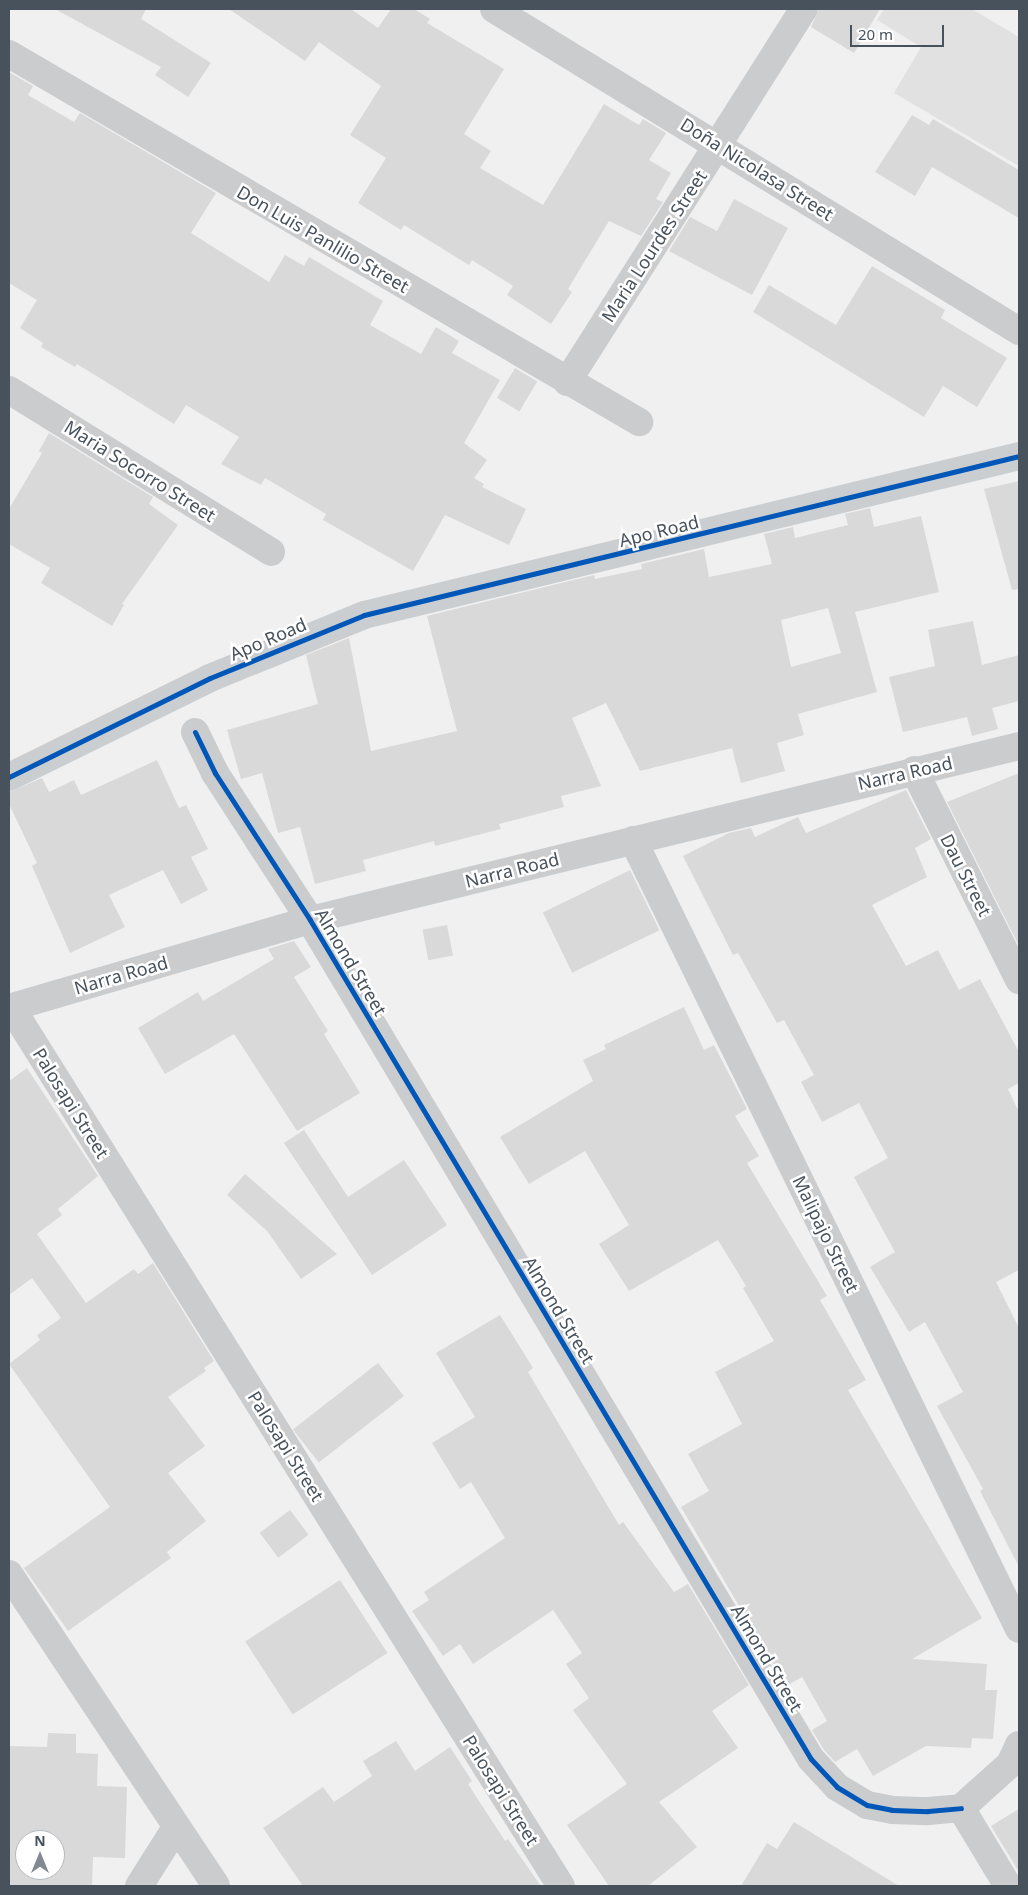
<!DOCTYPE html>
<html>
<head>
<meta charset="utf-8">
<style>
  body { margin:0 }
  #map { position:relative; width:1028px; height:1895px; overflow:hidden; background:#f0f0f0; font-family:"Noto Sans",sans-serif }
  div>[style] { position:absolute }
  .education>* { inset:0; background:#e2e1e2 }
  .building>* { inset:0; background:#d9d9da; transform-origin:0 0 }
  .street>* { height:28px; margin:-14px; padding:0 14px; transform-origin:14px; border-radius:14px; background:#caccce }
  .secondary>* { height:28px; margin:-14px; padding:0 14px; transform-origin:14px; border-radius:14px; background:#cbced1 }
  .cycleway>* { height:5px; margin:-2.5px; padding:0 2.5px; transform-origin:2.5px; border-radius:2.5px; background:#0057b8 }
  span { translate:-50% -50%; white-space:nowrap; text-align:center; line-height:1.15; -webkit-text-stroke:5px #fff; paint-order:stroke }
  .street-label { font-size:18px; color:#47525c }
  .frame { position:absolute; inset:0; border:10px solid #47525c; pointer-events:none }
  .north { position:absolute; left:15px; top:1830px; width:50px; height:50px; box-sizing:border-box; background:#fff; border:1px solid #b5babe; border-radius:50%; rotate:0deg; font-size:14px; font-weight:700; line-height:20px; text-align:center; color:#47525c }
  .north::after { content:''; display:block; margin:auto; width:18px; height:22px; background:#828990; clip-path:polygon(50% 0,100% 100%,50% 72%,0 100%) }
  .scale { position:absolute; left:850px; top:25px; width:94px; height:22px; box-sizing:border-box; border:2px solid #47525c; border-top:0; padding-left:6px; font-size:15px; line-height:18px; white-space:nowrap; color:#47525c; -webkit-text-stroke:4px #fff; paint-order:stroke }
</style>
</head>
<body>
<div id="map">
  <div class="education">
    <div style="clip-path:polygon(884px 9px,972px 9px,1019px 37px,1019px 166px,894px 93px,921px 47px,877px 20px)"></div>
  </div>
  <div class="building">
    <div style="clip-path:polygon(55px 9px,146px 9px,141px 19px,211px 63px,188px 97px,155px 75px,161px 67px)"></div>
    <div style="clip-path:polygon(229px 9px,351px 9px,378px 28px,391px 9px,414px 9px,430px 19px,427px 23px,504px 69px,464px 134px,491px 151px,480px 168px,543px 205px,604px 104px,639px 125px,643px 119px,666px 133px,649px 160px,671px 173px,656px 199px,663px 202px,641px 236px,609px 221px,568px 289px,572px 292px,551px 324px,507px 295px,513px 286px,472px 260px,469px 265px,404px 225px,401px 230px,358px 203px,386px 158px,350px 135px,381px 86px,319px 42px,305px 61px)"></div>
    <div style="clip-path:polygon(819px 9px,880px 9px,854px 53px,811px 27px)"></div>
    <div style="clip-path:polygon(9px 72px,33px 86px,28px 95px,74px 122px,80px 113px,216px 193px,191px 233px,269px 282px,285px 255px,304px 266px,309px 257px,383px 301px,370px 325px,421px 354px,436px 327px,459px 341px,452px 353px,500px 380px,464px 443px,487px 460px,474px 478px,484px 484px,482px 487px,526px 509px,509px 545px,445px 515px,413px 571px,323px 520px,326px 514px,265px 478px,261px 485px,221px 464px,239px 437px,186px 405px,174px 424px,77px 364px,75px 367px,41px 347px,43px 343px,20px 328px,37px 300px,9px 283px)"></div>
    <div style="clip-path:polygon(912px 115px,929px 125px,933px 119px,1019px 170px,1019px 218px,932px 167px,915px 196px,875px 172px)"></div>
    <div style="clip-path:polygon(734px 199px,788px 228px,752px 295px,669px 251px,690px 217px,717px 231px)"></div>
    <div style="clip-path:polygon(872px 266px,945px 310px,941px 318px,1007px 358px,977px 407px,943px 386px,924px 417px,753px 312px,769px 285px,836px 325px)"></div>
    <div style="left:515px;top:368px;width:26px;height:35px;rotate:31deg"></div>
    <div style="clip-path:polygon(49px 433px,153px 497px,149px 504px,178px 525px,122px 604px,124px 605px,112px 626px,41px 583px,50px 568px,9px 544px,9px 509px,42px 453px,39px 451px)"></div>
    <div style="clip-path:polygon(1019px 481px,1019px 589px,1012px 590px,984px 489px)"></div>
    <div style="clip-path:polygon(evenodd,870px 508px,874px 527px,921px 516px,939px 592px,855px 612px,877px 692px,798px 714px,804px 735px,777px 743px,785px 771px,741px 783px,732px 748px,640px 771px,606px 703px,572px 718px,601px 786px,561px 796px,564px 807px,499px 824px,501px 829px,435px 846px,434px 841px,363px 860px,366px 871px,315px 884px,300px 827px,278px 833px,262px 773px,241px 779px,227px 730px,318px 704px,306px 655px,349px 638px,371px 751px,457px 731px,427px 616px,594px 575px,595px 579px,642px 569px,641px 564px,704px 549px,709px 577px,772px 564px,764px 534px,793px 527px,795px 538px,848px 525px,845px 514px,870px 508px,828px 608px,841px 653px,791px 667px,781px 620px,828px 608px)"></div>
    <div style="clip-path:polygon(973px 621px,982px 665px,1019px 655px,1019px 701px,992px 708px,998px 729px,972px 736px,967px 717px,903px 732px,889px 677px,935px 666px,928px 630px)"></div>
    <div style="clip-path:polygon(157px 760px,179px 808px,186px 805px,208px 849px,191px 857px,208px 890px,181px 904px,163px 870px,109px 895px,125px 927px,70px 953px,32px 866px,37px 863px,9px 804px,9px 792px,42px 778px,49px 792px,74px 780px,81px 795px)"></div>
    <div style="clip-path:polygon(1019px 773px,1019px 946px,947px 802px)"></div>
    <div style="clip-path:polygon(906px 790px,931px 839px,915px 848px,927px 877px,872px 905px,906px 966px,938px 950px,959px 990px,980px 979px,1019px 1052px,1019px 1083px,1008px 1089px,1019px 1112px,1019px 1270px,996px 1282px,1019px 1328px,1019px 1567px,980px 1491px,983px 1489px,937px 1406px,963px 1392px,925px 1322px,909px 1332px,870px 1267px,895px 1252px,854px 1177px,888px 1158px,859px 1103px,822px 1122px,801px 1082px,814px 1075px,784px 1020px,777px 1023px,738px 953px,733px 955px,683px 856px,729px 833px,751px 828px,755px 837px,798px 817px,806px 833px)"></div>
    <div style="left:630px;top:870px;width:67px;height:97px;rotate:64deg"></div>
    <div style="left:447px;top:925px;width:31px;height:25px;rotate:79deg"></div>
    <div style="clip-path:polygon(294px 941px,311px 967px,294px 977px,328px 1031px,324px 1034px,360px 1093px,297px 1131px,234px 1034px,165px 1074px,138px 1028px,198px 992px,203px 1001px,274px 959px,268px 949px)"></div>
    <div style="clip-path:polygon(684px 1007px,704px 1050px,714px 1045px,747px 1109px,735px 1116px,759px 1156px,747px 1163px,827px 1296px,820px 1300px,866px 1380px,848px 1390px,982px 1618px,912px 1659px,987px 1664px,985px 1690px,997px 1690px,993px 1739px,972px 1738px,971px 1748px,926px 1746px,873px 1776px,857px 1749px,835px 1762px,824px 1750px,812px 1730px,827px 1721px,802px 1677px,786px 1686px,681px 1507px,709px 1491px,688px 1454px,742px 1424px,715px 1372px,774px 1341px,743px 1288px,746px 1286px,718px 1240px,629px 1291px,599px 1244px,629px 1225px,585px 1151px,529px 1184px,500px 1137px,593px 1081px,583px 1060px,606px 1049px,604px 1045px)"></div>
    <div style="clip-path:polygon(27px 1068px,98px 1176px,58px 1209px,62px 1215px,37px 1234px,86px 1303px,134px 1269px,138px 1274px,153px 1263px,214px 1361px,204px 1368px,206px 1371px,168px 1397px,205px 1446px,168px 1473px,206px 1521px,167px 1552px,171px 1558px,68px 1631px,24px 1568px,110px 1507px,9px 1364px,40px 1340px,37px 1335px,61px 1318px,32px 1278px,9px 1295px,9px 1081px)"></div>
    <div style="clip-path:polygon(304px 1130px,348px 1197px,404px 1160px,447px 1225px,372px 1275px,284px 1143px)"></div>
    <div style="clip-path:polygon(245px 1174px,337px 1254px,301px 1279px,267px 1231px,227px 1195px)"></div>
    <div style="clip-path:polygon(500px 1315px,533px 1368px,528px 1372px,619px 1525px,623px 1522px,674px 1592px,688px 1584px,749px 1685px,712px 1711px,738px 1748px,659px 1802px,697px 1847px,648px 1886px,609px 1886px,567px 1825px,627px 1784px,573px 1710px,589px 1698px,566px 1664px,582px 1653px,553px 1610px,473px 1664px,460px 1644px,443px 1656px,412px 1611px,429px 1600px,424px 1592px,505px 1538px,471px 1482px,460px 1489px,432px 1443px,475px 1417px,436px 1353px)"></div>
    <div style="left:378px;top:1363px;width:42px;height:108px;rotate:52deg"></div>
    <div style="left:290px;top:1510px;width:31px;height:38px;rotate:53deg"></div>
    <div style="left:340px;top:1580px;width:87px;height:113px;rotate:57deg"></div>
    <div style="clip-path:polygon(evenodd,48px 1733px,76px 1734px,76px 1753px,98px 1754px,97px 1786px,127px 1787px,125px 1858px,93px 1857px,92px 1886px,9px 1886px,9px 1746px,47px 1747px,48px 1733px,25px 1840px,55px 1840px,55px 1870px,25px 1870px,25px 1840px)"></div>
    <div style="clip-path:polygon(396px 1741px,415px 1771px,450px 1747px,472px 1781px,468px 1784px,505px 1841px,508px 1839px,541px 1886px,303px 1886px,263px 1828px,323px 1787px,334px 1802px,372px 1776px,363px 1761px)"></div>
    <div style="clip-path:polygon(1019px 1809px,1019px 1872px,991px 1826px)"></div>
    <div style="clip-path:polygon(794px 1822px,899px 1886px,741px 1886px,767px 1843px,777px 1849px)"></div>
  </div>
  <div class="street">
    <div style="left:494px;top:9px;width:616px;rotate:31.52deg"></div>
    <div style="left:9px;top:54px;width:730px;rotate:30.29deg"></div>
    <div style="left:567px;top:382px;width:442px;rotate:-57.6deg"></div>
    <div style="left:9px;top:390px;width:308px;rotate:31.7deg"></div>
    <div style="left:195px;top:732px;width:46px;rotate:64deg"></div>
    <div style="left:215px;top:773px;width:175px;rotate:57.1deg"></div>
    <div style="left:310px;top:920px;width:977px;rotate:59.16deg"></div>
    <div style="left:811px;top:1759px;width:38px;rotate:47deg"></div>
    <div style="left:837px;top:1787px;width:35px;rotate:31deg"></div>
    <div style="left:867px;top:1805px;width:25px;rotate:11deg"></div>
    <div style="left:892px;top:1810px;width:36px;rotate:2deg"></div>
    <div style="left:928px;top:1811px;width:33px;rotate:-5deg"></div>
    <div style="left:914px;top:770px;width:235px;rotate:63.4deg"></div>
    <div style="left:633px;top:840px;width:878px;rotate:63.93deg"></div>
    <div style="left:11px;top:1007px;width:1037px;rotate:57.97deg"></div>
    <div style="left:9px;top:1008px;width:314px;rotate:-16.3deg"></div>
    <div style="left:310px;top:920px;width:730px;rotate:-13.79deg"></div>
    <div style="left:9px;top:1574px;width:374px;rotate:56.4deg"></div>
    <div style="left:961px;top:1808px;width:91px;rotate:58.9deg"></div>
    <div style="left:961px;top:1808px;width:66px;rotate:-41.9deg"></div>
    <div style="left:1010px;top:1764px;width:21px;rotate:-65deg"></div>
    <div style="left:139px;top:1886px;width:67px;rotate:-57.7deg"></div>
  </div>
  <div class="secondary">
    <div style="left:9px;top:777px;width:224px;rotate:-26.2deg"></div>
    <div style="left:210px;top:678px;width:166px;rotate:-22.2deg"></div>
    <div style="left:364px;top:615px;width:674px;rotate:-13.64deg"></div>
  </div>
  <div class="cycleway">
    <div style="left:195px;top:732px;width:46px;rotate:64deg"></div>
    <div style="left:215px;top:773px;width:175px;rotate:57.1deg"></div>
    <div style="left:310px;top:920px;width:977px;rotate:59.16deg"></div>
    <div style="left:811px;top:1759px;width:38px;rotate:47deg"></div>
    <div style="left:837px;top:1787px;width:35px;rotate:31deg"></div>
    <div style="left:867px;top:1805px;width:25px;rotate:11deg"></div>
    <div style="left:892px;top:1810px;width:36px;rotate:2deg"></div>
    <div style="left:928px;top:1811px;width:33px;rotate:-5deg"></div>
    <div style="left:9px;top:777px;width:224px;rotate:-26.2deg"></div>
    <div style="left:210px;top:678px;width:166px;rotate:-22.2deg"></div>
    <div style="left:364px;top:615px;width:674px;rotate:-13.64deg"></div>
  </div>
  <div class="street-label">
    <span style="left:757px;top:169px;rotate:32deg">Doña Nicolasa Street</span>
    <span style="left:323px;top:239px;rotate:30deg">Don Luis Panlilio Street</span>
    <span style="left:654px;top:246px;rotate:-57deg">Maria Lourdes Street</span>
    <span style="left:140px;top:471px;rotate:32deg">Maria Socorro Street</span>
    <span style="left:659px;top:531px;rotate:-14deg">Apo Road</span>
    <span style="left:268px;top:639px;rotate:-23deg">Apo Road</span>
    <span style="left:905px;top:773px;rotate:-13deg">Narra Road</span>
    <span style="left:512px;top:870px;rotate:-14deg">Narra Road</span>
    <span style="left:966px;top:875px;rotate:63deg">Dau Street</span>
    <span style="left:351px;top:962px;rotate:59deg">Almond Street</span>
    <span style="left:121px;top:975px;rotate:-16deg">Narra Road</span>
    <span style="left:71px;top:1103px;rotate:58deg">Palosapi Street</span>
    <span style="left:826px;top:1234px;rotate:64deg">Malipajo Street</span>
    <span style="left:559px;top:1310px;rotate:59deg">Almond Street</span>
    <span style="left:286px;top:1446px;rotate:58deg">Palosapi Street</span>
    <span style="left:767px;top:1658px;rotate:59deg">Almond Street</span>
    <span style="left:501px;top:1790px;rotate:58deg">Palosapi Street</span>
  </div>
  <div class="frame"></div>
  <div class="north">N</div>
  <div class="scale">20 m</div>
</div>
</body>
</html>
